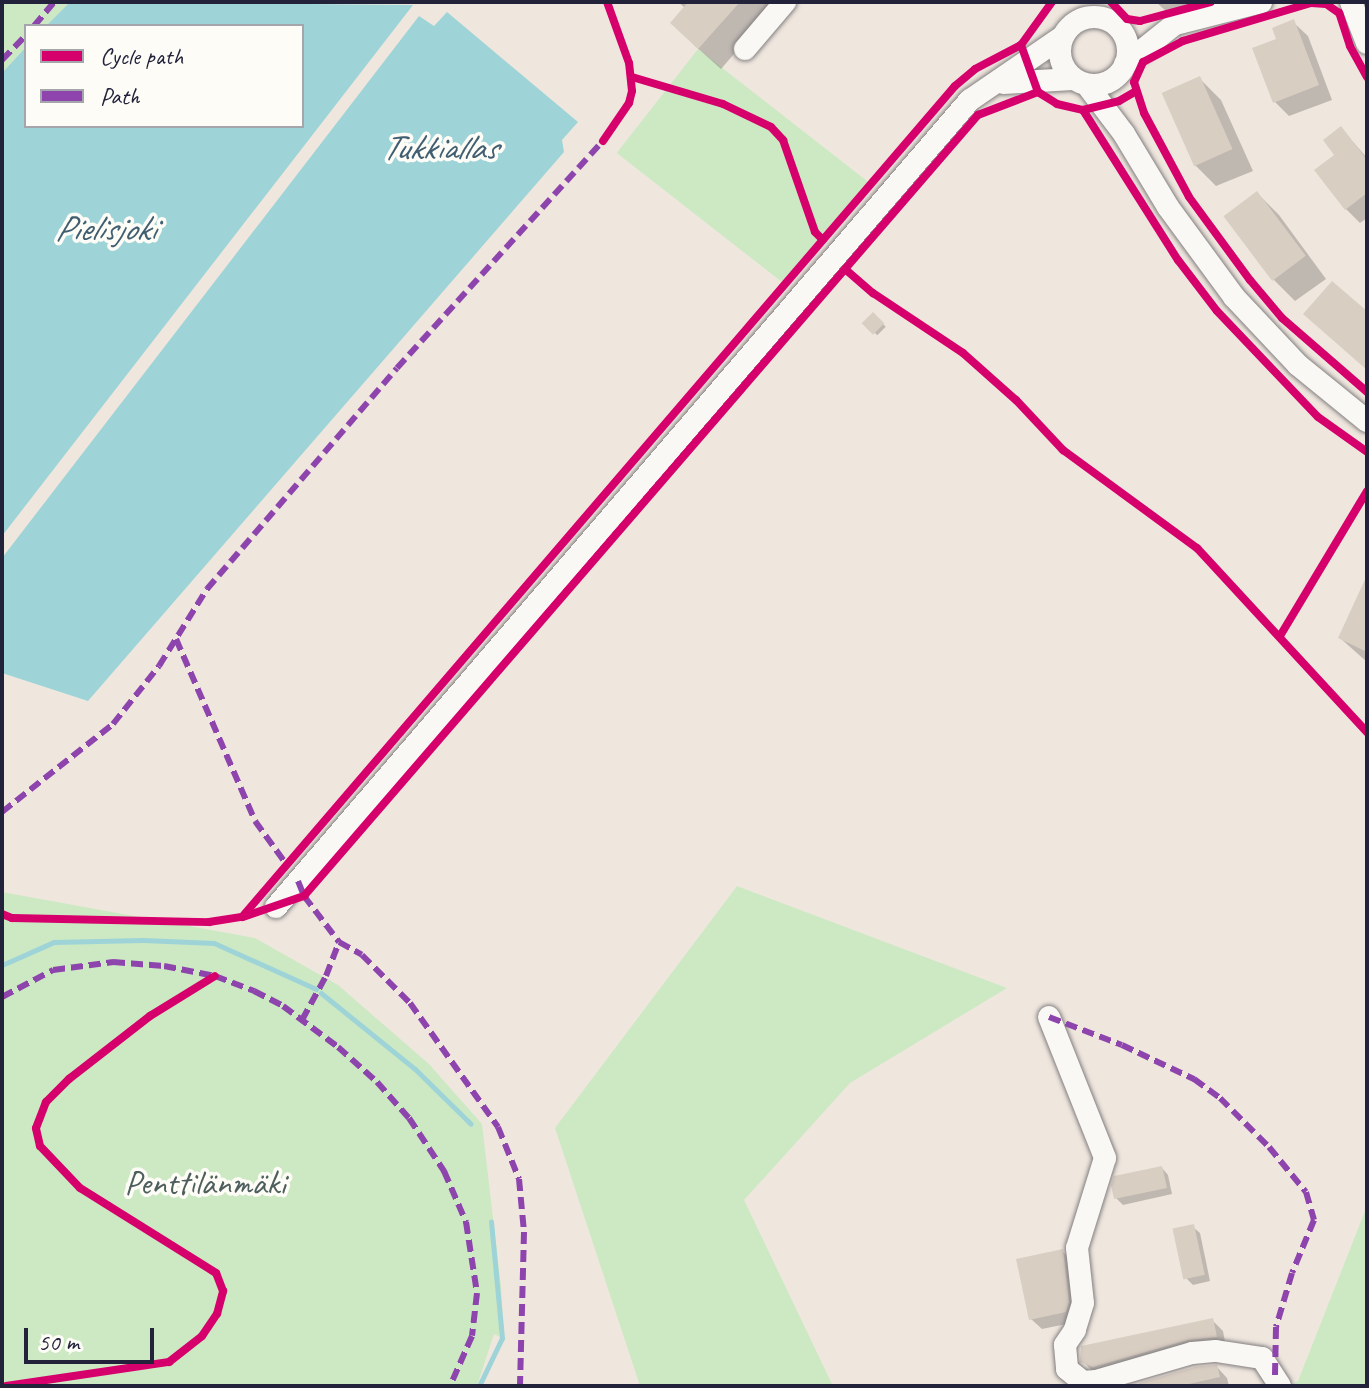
<!DOCTYPE html>
<html>
<head>
<meta charset="utf-8">
<style>
  body { margin:0 }
  #map { position:relative; width:1369px; height:1388px; overflow:hidden; background:#efe7de; font-family:Caveat,sans-serif }
  div>[style] { position:absolute }
  .green>* { inset:0; background:#cde9c3; transform-origin:0 0 }
  .water>* { inset:0; background:#9ed4d8 }
  .shadow>* { inset:0; background:#0003; transform-origin:0 0 }
  .stream>* { height:5px; margin:-2.5px; padding:0 2.5px; transform-origin:2.5px; border-radius:2.5px; background:#9ed4d8 }
  .building>* { inset:0; background:#d9cec2; transform-origin:0 0 }
  .roads { filter:drop-shadow(0 0 2px #837f80) drop-shadow(0 0 2px #837f80) }
  .minor>* { height:22px; margin:-11px; padding:0 11px; transform-origin:11px; border-radius:11px; background:#f9f8f5 }
  .minor>.ring { margin:-11px; padding:0; box-sizing:content-box; background:none; border:22px solid #f9f8f5; border-radius:50% }
  .quiet>* { height:6px; margin-top:-3px; transform-origin:0; background:repeating-linear-gradient(90deg,#8e44ad 0 12px,transparent 0 18px) }
  .cycleway>* { height:8px; margin:-4px; padding:0 4px; transform-origin:4px; border-radius:4px; background:#d6006c }
  span { translate:-50% -50%; white-space:nowrap; text-align:center; line-height:1.15; -webkit-text-stroke:7px #fdfcf7; paint-order:stroke }
  .park-label { font-size:34px; color:#4d5e5d }
  .water-label { font-size:36px; color:#415e71; font-style:italic }
  .frame { position:absolute; inset:0; border:4px solid #22223b; pointer-events:none }
  .legend { position:absolute; left:24px; top:24px; width:280px; height:104px; box-sizing:border-box; background:#fdfcf7; border:2px solid #a5a5ac; margin:0; padding:10px 14px; list-style:none; font-size:24px; color:#22223b }
  .legend li { display:flex; align-items:center; gap:16px; height:40px }
  .legend b { width:40px; border:2px solid #a5a5ac }
  .scale { position:absolute; left:24px; top:1328px; width:130px; height:36px; box-sizing:border-box; border:4px solid #22223b; border-top:0; padding-left:10px; font-size:24px; line-height:28px; white-space:nowrap; color:#22223b; -webkit-text-stroke:6px #fdfcf7; paint-order:stroke }
</style>
</head>
<body>
<div id="map">
  <div class="green">
    <div style="clip-path:polygon(2px 2px,70px 2px,46px 26px,26px 26px,26px 47px,2px 73px)"></div>
    <div style="left:698px;top:49px;width:217px;height:132px;rotate:38deg"></div>
    <div style="clip-path:polygon(737px 886px,1007px 988px,850px 1083px,744px 1200px,833px 1386px,640px 1386px,555px 1128px)"></div>
    <div style="clip-path:polygon(2px 892px,255px 938px,338px 985px,429px 1064px,482px 1124px,501px 1286px,504px 1339px,494px 1334px,477px 1386px,2px 1386px)"></div>
    <div style="clip-path:polygon(1367px 1206px,1367px 1386px,1288px 1386px,1298px 1381px)"></div>
  </div>
  <div class="water">
    <div style="clip-path:polygon(70px 2px,413px 5px,2px 536px,2px 73px,26px 47px,26px 126px,302px 126px,302px 26px,46px 26px)"></div>
    <div style="clip-path:polygon(447px 12px,578px 122px,562px 140px,564px 152px,88px 701px,2px 673px,2px 558px,419px 16px,434px 26px)"></div>
  </div>
  <div class="shadow">
    <div style="clip-path:polygon(678px 2px,779px 2px,721px 69px,694px 45px,685px 8px)"></div>
    <div style="clip-path:polygon(1156px 2px,1199px 2px,1200px 9px,1168px 13px)"></div>
    <div style="clip-path:polygon(1293px 22px,1308px 36px,1332px 100px,1289px 116px,1275px 102px,1278px 40px)"></div>
    <div style="clip-path:polygon(1199px 78px,1221px 100px,1253px 171px,1216px 186px,1194px 164px)"></div>
    <div style="clip-path:polygon(1341px 128px,1367px 158px,1367px 218px,1360px 223px,1346px 209px,1337px 155px)"></div>
    <div style="clip-path:polygon(1257px 193px,1279px 215px,1326px 279px,1295px 301px,1274px 280px)"></div>
    <div style="left:873px;top:314px;width:18px;height:12px;rotate:45deg"></div>
    <div style="clip-path:polygon(1367px 598px,1367px 662px,1340px 638px)"></div>
    <div style="clip-path:polygon(1162px 1168px,1168px 1175px,1172px 1194px,1123px 1205px,1116px 1198px)"></div>
    <div style="clip-path:polygon(1193px 1227px,1200px 1233px,1210px 1281px,1193px 1285px,1186px 1278px)"></div>
    <div style="clip-path:polygon(1062px 1251px,1073px 1261px,1076px 1322px,1042px 1329px,1031px 1319px)"></div>
    <div style="clip-path:polygon(1212px 1320px,1223px 1331px,1226px 1347px,1093px 1372px,1083px 1361px)"></div>
    <div style="clip-path:polygon(1217px 1367px,1227px 1378px,1229px 1386px,1141px 1386px)"></div>
  </div>
  <div class="stream">
    <div style="left:2px;top:965px;width:57px;rotate:-23.9deg"></div>
    <div style="left:54px;top:942px;width:89px;rotate:-1.3deg"></div>
    <div style="left:143px;top:940px;width:71px;rotate:2.4deg"></div>
    <div style="left:214px;top:943px;width:112px;rotate:24.3deg"></div>
    <div style="left:321px;top:993px;width:121px;rotate:39deg"></div>
    <div style="left:415px;top:1069px;width:78px;rotate:44.5deg"></div>
    <div style="left:479px;top:1386px;width:53px;rotate:-64.4deg"></div>
    <div style="left:502px;top:1338px;width:117px;rotate:-95.4deg"></div>
  </div>
  <div class="building">
    <div style="clip-path:polygon(688px 2px,740px 2px,698px 49px,670px 23px)"></div>
    <div style="clip-path:polygon(1294px 19px,1319px 85px,1273px 103px,1252px 48px,1276px 39px,1272px 28px)"></div>
    <div style="left:1200px;top:76px;width:80px;height:42px;rotate:66deg"></div>
    <div style="clip-path:polygon(1341px 126px,1367px 160px,1367px 193px,1345px 210px,1314px 170px,1334px 155px,1323px 140px)"></div>
    <div style="left:1257px;top:191px;width:81px;height:42px;rotate:53deg"></div>
    <div style="clip-path:polygon(1332px 281px,1367px 311px,1367px 370px,1303px 314px)"></div>
    <div style="left:873px;top:312px;width:16px;height:16px;rotate:45deg"></div>
    <div style="clip-path:polygon(1367px 575px,1367px 652px,1338px 638px)"></div>
    <div style="clip-path:polygon(1162px 1166px,1167px 1188px,1114px 1199px,1111px 1185px,1114px 1176px)"></div>
    <div style="left:1194px;top:1224px;width:52px;height:22px;rotate:78deg"></div>
    <div style="clip-path:polygon(1063px 1249px,1069px 1302px,1066px 1312px,1029px 1320px,1016px 1259px)"></div>
    <div style="clip-path:polygon(1213px 1318px,1217px 1337px,1188px 1340px,1093px 1367px,1080px 1362px,1081px 1346px)"></div>
    <div style="clip-path:polygon(1217px 1365px,1220px 1377px,1180px 1386px,1139px 1386px,1139px 1383px,1195px 1367px)"></div>
  </div>
  <div class="roads">
    <div class="minor">
      <div style="left:1351px;top:2px;width:44px;rotate:68.7deg"></div>
      <div class="ring" style="left:1060px;top:17px;width:46px;height:46px"></div>
      <div style="left:745px;top:49px;width:62px;rotate:-49.6deg"></div>
      <div style="left:1125px;top:64px;width:64px;rotate:-38.7deg"></div>
      <div style="left:1175px;top:24px;width:89px;rotate:-14.3deg"></div>
      <div style="left:1003px;top:83px;width:70px;rotate:-3.3deg"></div>
      <div style="left:1087px;top:85px;width:61px;rotate:52.9deg"></div>
      <div style="left:1124px;top:134px;width:85px;rotate:58.9deg"></div>
      <div style="left:1168px;top:207px;width:112px;rotate:53.7deg"></div>
      <div style="left:1234px;top:297px;width:93px;rotate:46.7deg"></div>
      <div style="left:1298px;top:365px;width:89px;rotate:39.1deg"></div>
      <div style="left:276px;top:907px;width:1064px;rotate:-49.31deg"></div>
      <div style="left:970px;top:100px;width:112px;rotate:-34.4deg"></div>
      <div style="left:1049px;top:1017px;width:152px;rotate:68.3deg"></div>
      <div style="left:1105px;top:1158px;width:94px;rotate:107.3deg"></div>
      <div style="left:1077px;top:1248px;width:55px;rotate:83.8deg"></div>
      <div style="left:1083px;top:1303px;width:28px;rotate:107deg"></div>
      <div style="left:1075px;top:1330px;width:18px;rotate:124deg"></div>
      <div style="left:1065px;top:1345px;width:24px;rotate:85deg"></div>
      <div style="left:1067px;top:1369px;width:21px;rotate:39deg"></div>
      <div style="left:1083px;top:1382px;width:13px;rotate:-4deg"></div>
      <div style="left:1096px;top:1381px;width:100px;rotate:-16.3deg"></div>
      <div style="left:1192px;top:1353px;width:24px;rotate:-5deg"></div>
      <div style="left:1216px;top:1351px;width:47px;rotate:8.7deg"></div>
      <div style="left:1262px;top:1358px;width:33px;rotate:57deg"></div>
    </div>
  </div>
  <div class="quiet">
    <div style="left:34px;top:26px;width:31px;rotate:-50deg"></div>
    <div style="left:2px;top:60px;width:35px;rotate:-46deg"></div>
    <div style="left:176px;top:639px;width:198px;rotate:66.5deg"></div>
    <div style="left:255px;top:821px;width:54px;rotate:54deg"></div>
    <div style="left:2px;top:812px;width:142px;rotate:-38.4deg"></div>
    <div style="left:113px;top:724px;width:74px;rotate:-51.6deg"></div>
    <div style="left:159px;top:666px;width:91px;rotate:-58.1deg"></div>
    <div style="left:207px;top:589px;width:291px;rotate:-49.3deg"></div>
    <div style="left:397px;top:368px;width:307px;rotate:-47.8deg"></div>
    <div style="left:298px;top:881px;width:16px;rotate:68deg"></div>
    <div style="left:304px;top:896px;width:58px;rotate:52.7deg"></div>
    <div style="left:339px;top:942px;width:26px;rotate:29deg"></div>
    <div style="left:362px;top:955px;width:68px;rotate:45deg"></div>
    <div style="left:410px;top:1003px;width:152px;rotate:54.6deg"></div>
    <div style="left:498px;top:1127px;width:56px;rotate:68deg"></div>
    <div style="left:519px;top:1179px;width:53px;rotate:84.6deg"></div>
    <div style="left:524px;top:1232px;width:154px;rotate:91.5deg"></div>
    <div style="left:2px;top:997px;width:58px;rotate:-27.9deg"></div>
    <div style="left:53px;top:970px;width:61px;rotate:-7.6deg"></div>
    <div style="left:113px;top:962px;width:51px;rotate:4.5deg"></div>
    <div style="left:164px;top:966px;width:52px;rotate:11.1deg"></div>
    <div style="left:215px;top:976px;width:42px;rotate:21deg"></div>
    <div style="left:254px;top:991px;width:33px;rotate:27deg"></div>
    <div style="left:283px;top:1006px;width:69px;rotate:36.7deg"></div>
    <div style="left:338px;top:1047px;width:52px;rotate:41.9deg"></div>
    <div style="left:377px;top:1082px;width:48px;rotate:48.4deg"></div>
    <div style="left:409px;top:1118px;width:64px;rotate:56.6deg"></div>
    <div style="left:444px;top:1171px;width:56px;rotate:66.7deg"></div>
    <div style="left:466px;top:1222px;width:72px;rotate:81.2deg"></div>
    <div style="left:477px;top:1293px;width:43px;rotate:96.6deg"></div>
    <div style="left:472px;top:1336px;width:55px;rotate:113.7deg"></div>
    <div style="left:1049px;top:1017px;width:78px;rotate:21deg"></div>
    <div style="left:1122px;top:1045px;width:80px;rotate:25.3deg"></div>
    <div style="left:1194px;top:1079px;width:32px;rotate:36deg"></div>
    <div style="left:1220px;top:1098px;width:69px;rotate:45deg"></div>
    <div style="left:1269px;top:1147px;width:58px;rotate:50.6deg"></div>
    <div style="left:1306px;top:1192px;width:29px;rotate:74deg"></div>
    <div style="left:1314px;top:1220px;width:57px;rotate:112.5deg"></div>
    <div style="left:1292px;top:1273px;width:56px;rotate:106.5deg"></div>
    <div style="left:1276px;top:1327px;width:48px;rotate:91.2deg"></div>
    <div style="left:302px;top:1020px;width:50px;rotate:-61.4deg"></div>
    <div style="left:326px;top:976px;width:36px;rotate:-69deg"></div>
  </div>
  <div class="cycleway">
    <div style="left:1111px;top:2px;width:23px;rotate:47deg"></div>
    <div style="left:1127px;top:19px;width:13px;rotate:9deg"></div>
    <div style="left:1140px;top:21px;width:73px;rotate:-15deg"></div>
    <div style="left:1021px;top:45px;width:50px;rotate:70.1deg"></div>
    <div style="left:1038px;top:92px;width:22px;rotate:32deg"></div>
    <div style="left:1057px;top:104px;width:27px;rotate:13deg"></div>
    <div style="left:1083px;top:110px;width:37px;rotate:-14deg"></div>
    <div style="left:1119px;top:101px;width:20px;rotate:-30deg"></div>
    <div style="left:632px;top:77px;width:95px;rotate:16.5deg"></div>
    <div style="left:723px;top:104px;width:53px;rotate:25.6deg"></div>
    <div style="left:771px;top:127px;width:18px;rotate:47deg"></div>
    <div style="left:783px;top:140px;width:97px;rotate:70.8deg"></div>
    <div style="left:815px;top:232px;width:11px;rotate:45deg"></div>
    <div style="left:1367px;top:77px;width:35px;rotate:-119deg"></div>
    <div style="left:1350px;top:46px;width:35px;rotate:-108deg"></div>
    <div style="left:1339px;top:13px;width:16px;rotate:-145deg"></div>
    <div style="left:1326px;top:4px;width:15px;rotate:-176deg"></div>
    <div style="left:1311px;top:3px;width:134px;rotate:163.5deg"></div>
    <div style="left:1183px;top:41px;width:45px;rotate:152.3deg"></div>
    <div style="left:1143px;top:62px;width:22px;rotate:114deg"></div>
    <div style="left:1134px;top:82px;width:33px;rotate:72deg"></div>
    <div style="left:1144px;top:113px;width:95px;rotate:61.8deg"></div>
    <div style="left:1189px;top:197px;width:103px;rotate:53.7deg"></div>
    <div style="left:1250px;top:280px;width:50px;rotate:49.9deg"></div>
    <div style="left:1282px;top:318px;width:113px;rotate:41deg"></div>
    <div style="left:1083px;top:110px;width:178px;rotate:57.7deg"></div>
    <div style="left:1178px;top:260px;width:64px;rotate:52.6deg"></div>
    <div style="left:1217px;top:311px;width:146px;rotate:46.4deg"></div>
    <div style="left:1318px;top:417px;width:60px;rotate:35.5deg"></div>
    <div style="left:603px;top:141px;width:46px;rotate:-55.6deg"></div>
    <div style="left:629px;top:103px;width:12px;rotate:-76deg"></div>
    <div style="left:632px;top:91px;width:28px;rotate:-96deg"></div>
    <div style="left:629px;top:63px;width:65px;rotate:-109.8deg"></div>
    <div style="left:845px;top:269px;width:37px;rotate:41deg"></div>
    <div style="left:873px;top:293px;width:108px;rotate:33.7deg"></div>
    <div style="left:963px;top:353px;width:71px;rotate:41.6deg"></div>
    <div style="left:1016px;top:400px;width:69px;rotate:46.8deg"></div>
    <div style="left:1063px;top:450px;width:166px;rotate:36.2deg"></div>
    <div style="left:1197px;top:548px;width:251px;rotate:47.3deg"></div>
    <div style="left:1280px;top:636px;width:169px;rotate:-59deg"></div>
    <div style="left:2px;top:914px;width:11px;rotate:22deg"></div>
    <div style="left:12px;top:918px;width:197px;rotate:1.2deg"></div>
    <div style="left:209px;top:922px;width:33px;rotate:-9deg"></div>
    <div style="left:242px;top:917px;width:1095px;rotate:-49.37deg"></div>
    <div style="left:955px;top:86px;width:26px;rotate:-40deg"></div>
    <div style="left:975px;top:69px;width:52px;rotate:-27.6deg"></div>
    <div style="left:1021px;top:45px;width:53px;rotate:-54.2deg"></div>
    <div style="left:243px;top:917px;width:65px;rotate:-19deg"></div>
    <div style="left:304px;top:896px;width:1032px;rotate:-49.21deg"></div>
    <div style="left:978px;top:115px;width:64px;rotate:-21deg"></div>
    <div style="left:6px;top:1386px;width:165px;rotate:-8.4deg"></div>
    <div style="left:169px;top:1362px;width:42px;rotate:-38.2deg"></div>
    <div style="left:202px;top:1336px;width:27px;rotate:-56deg"></div>
    <div style="left:217px;top:1314px;width:24px;rotate:-75deg"></div>
    <div style="left:223px;top:1291px;width:19px;rotate:-111deg"></div>
    <div style="left:216px;top:1273px;width:160px;rotate:-148deg"></div>
    <div style="left:80px;top:1188px;width:58px;rotate:-133.6deg"></div>
    <div style="left:40px;top:1146px;width:18px;rotate:-103deg"></div>
    <div style="left:36px;top:1128px;width:28px;rotate:-69deg"></div>
    <div style="left:46px;top:1102px;width:33px;rotate:-45deg"></div>
    <div style="left:69px;top:1079px;width:103px;rotate:-37.9deg"></div>
    <div style="left:150px;top:1016px;width:76px;rotate:-31.6deg"></div>
  </div>
  <div class="park-label">
    <span style="left:205px;top:1183px">Penttilänmäki</span>
  </div>
  <div class="water-label">
    <span style="left:439px;top:148px">Tukkiallas</span>
    <span style="left:105px;top:229px">Pielisjoki</span>
  </div>
  <div class="frame"></div>
  <ul class="legend">
  <li><b style="height:10px;background:#d6006c"></b>Cycle path</li>
  <li><b style="height:10px;background:#8e44ad"></b>Path</li>
  </ul>
  <div class="scale">50 m</div>
</div>
</body>
</html>
